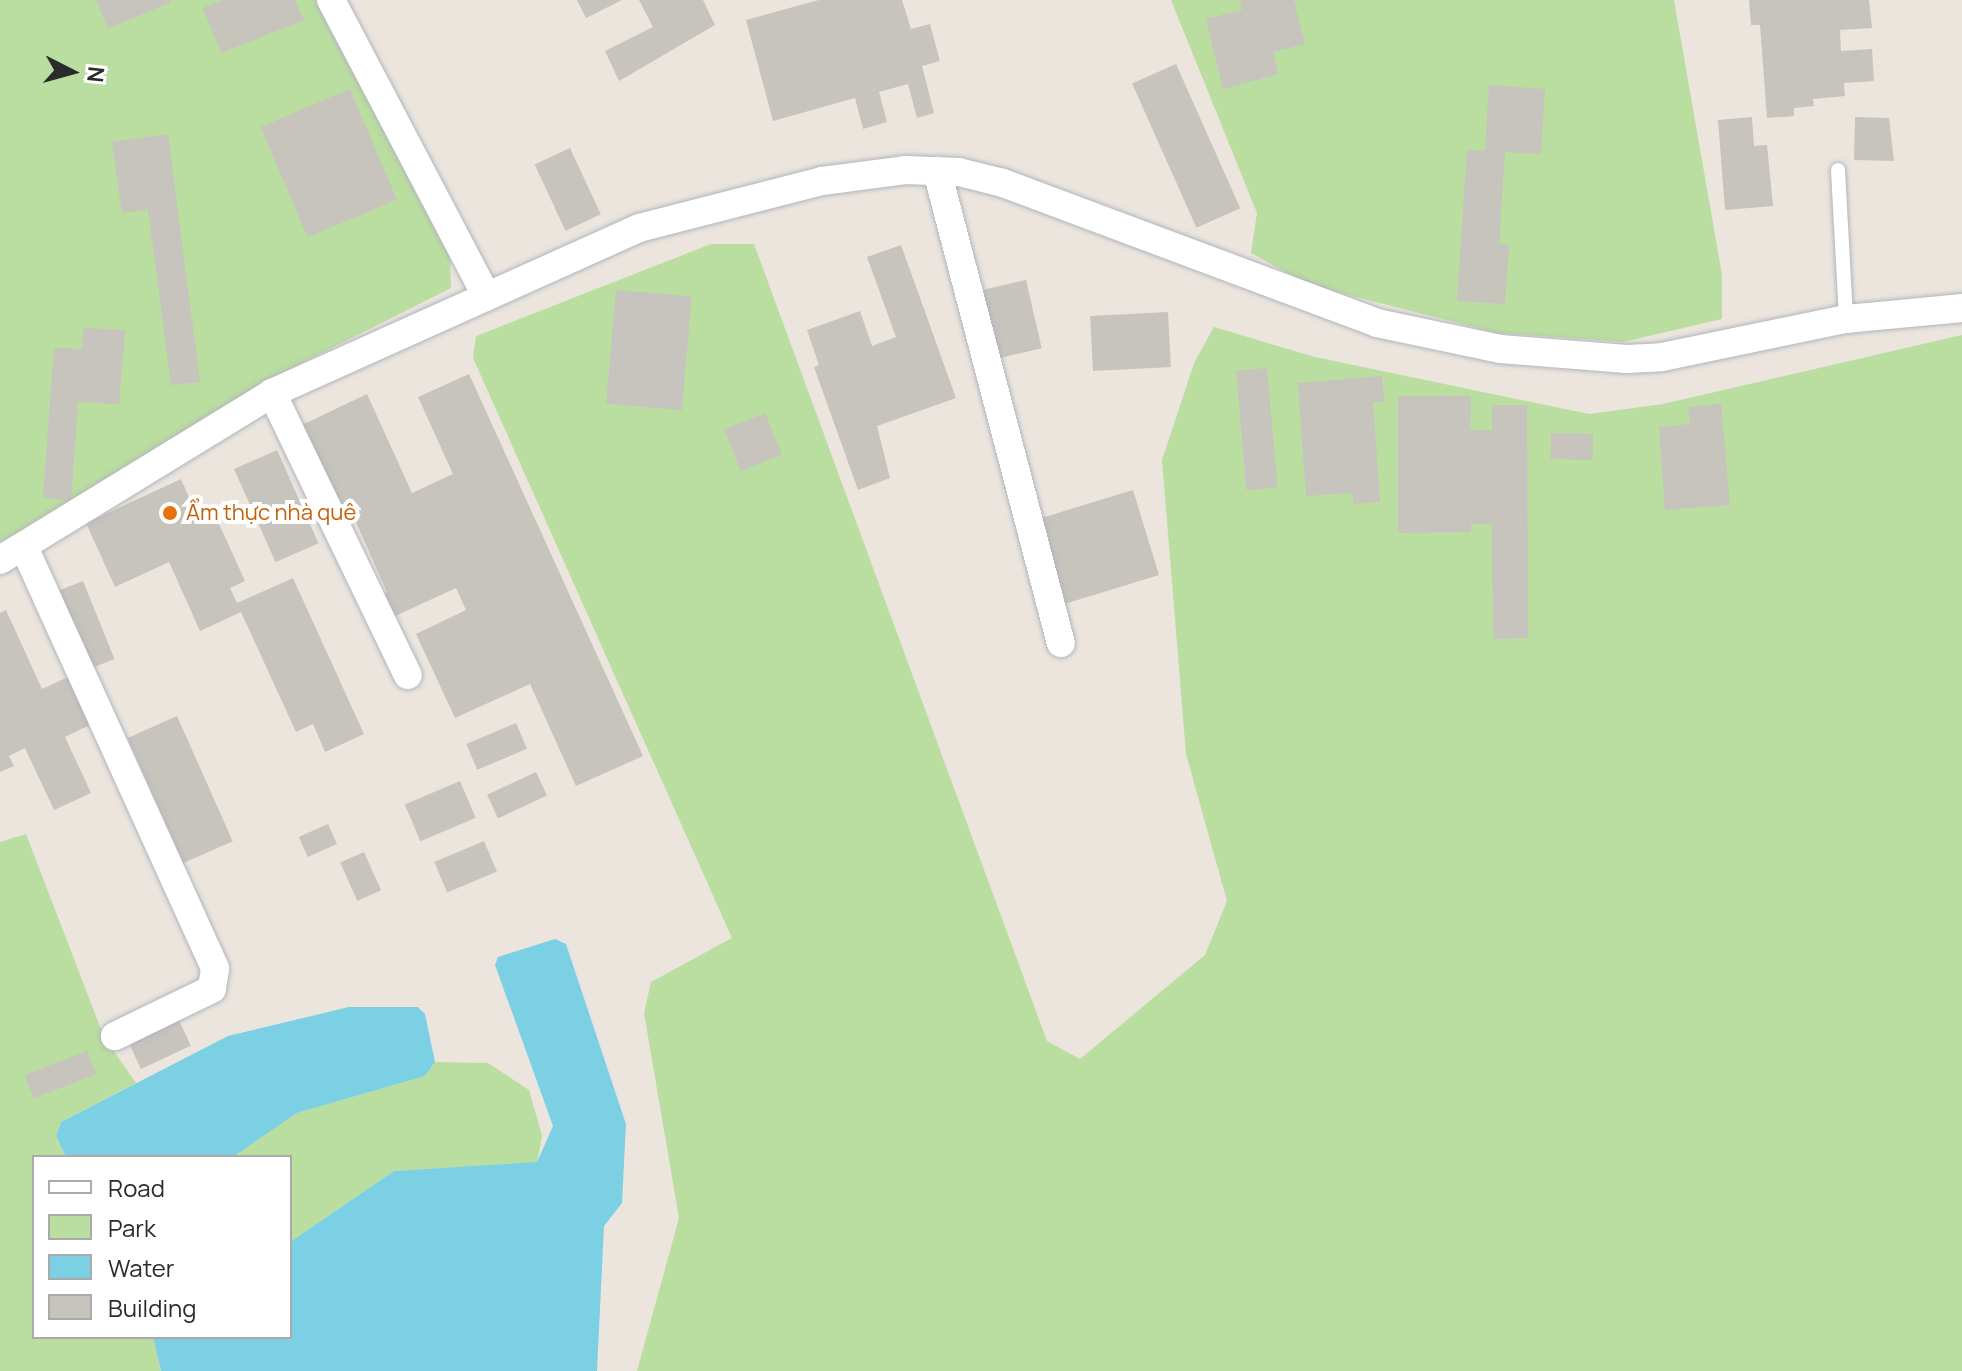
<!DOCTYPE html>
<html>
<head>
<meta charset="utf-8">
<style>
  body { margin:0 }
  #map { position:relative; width:1962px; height:1371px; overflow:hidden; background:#ebe5de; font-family:Manrope,sans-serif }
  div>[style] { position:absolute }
  .green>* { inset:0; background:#badda0 }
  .water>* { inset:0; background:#7bd0e3 }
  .building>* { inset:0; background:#c7c3bd; transform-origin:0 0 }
  .roads { filter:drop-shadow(0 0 2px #b2b5bd) drop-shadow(0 0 2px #b2b5bd) }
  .lane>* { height:14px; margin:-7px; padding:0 7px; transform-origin:7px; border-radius:7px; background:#fff }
  .street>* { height:28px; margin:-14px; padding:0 14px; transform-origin:14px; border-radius:14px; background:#fff }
  .dots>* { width:22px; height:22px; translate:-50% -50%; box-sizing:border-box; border:4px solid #fff; border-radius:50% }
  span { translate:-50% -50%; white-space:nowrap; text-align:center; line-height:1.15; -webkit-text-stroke:8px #fff; paint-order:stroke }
  .food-label { font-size:22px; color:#c56008 }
  .left { translate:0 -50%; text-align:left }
  .legend { position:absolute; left:32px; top:1155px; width:260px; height:184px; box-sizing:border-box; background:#fff; border:2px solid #aaa; margin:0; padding:10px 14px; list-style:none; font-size:24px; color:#2b2b2b }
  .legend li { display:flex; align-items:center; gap:16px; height:40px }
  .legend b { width:40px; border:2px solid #aaa }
  .north { position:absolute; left:32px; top:32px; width:80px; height:80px; -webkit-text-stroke:6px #fff; paint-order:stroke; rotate:96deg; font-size:22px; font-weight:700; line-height:32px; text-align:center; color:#2b2b2b }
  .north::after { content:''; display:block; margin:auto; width:28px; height:36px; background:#2b2b2b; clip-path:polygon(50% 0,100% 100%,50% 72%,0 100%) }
</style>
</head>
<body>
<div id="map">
  <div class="green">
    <div style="clip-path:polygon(0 0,317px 0,450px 258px,451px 288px,272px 378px,78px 503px,0 542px)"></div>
    <div style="clip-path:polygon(1171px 0,1674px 0,1722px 275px,1722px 319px,1623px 342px,1498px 333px,1309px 285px,1251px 253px,1257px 213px)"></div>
    <div style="clip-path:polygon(711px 244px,754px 244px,1047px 1041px,1080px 1059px,1205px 955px,1227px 901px,1186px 754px,1162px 460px,1194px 363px,1214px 327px,1315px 357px,1589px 414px,1663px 404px,1962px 335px,1962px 1371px,637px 1371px,679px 1218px,644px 1013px,651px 982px,732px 938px,473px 358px,476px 336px)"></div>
    <div style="clip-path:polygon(26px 834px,104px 1037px,136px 1083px,61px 1122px,56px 1136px,66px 1157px,34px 1157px,34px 1337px,153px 1337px,161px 1371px,0 1371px,0 842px)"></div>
    <div style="clip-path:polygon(435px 1062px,488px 1063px,529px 1090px,542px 1136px,537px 1163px,394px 1171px,290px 1242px,290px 1157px,233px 1157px,297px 1113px,425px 1076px)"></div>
  </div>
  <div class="water">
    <div style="clip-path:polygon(555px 939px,566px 944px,626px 1124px,622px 1203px,604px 1226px,597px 1371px,161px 1371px,153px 1337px,290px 1337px,290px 1242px,394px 1171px,537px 1162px,553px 1126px,495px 965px,498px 957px)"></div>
    <div style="clip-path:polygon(349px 1007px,418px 1007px,425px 1014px,435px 1062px,425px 1076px,297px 1113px,233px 1157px,66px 1157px,56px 1136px,61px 1122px,228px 1036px)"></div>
  </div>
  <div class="building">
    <div style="clip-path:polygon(96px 0,170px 0,171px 2px,108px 29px)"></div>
    <div style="clip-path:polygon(224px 0,295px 0,304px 20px,221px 53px,203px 8px)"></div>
    <div style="clip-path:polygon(577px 0,622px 0,586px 18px)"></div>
    <div style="clip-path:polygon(639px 0,703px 0,715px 25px,619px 81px,605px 51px,653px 27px)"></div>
    <div style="clip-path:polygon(819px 0,902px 0,911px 29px,930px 24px,940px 61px,922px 66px,934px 113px,917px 118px,908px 84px,879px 92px,887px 122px,863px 129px,855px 98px,773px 121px,746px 20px)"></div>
    <div style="clip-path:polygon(1240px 0,1294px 0,1305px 44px,1273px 52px,1278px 74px,1223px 89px,1206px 19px,1242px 10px)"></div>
    <div style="clip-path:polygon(1749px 0,1869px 0,1872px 28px,1840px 30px,1841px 51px,1872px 49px,1874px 81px,1844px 83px,1845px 96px,1813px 99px,1814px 106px,1794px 108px,1794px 116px,1767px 118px,1760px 25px,1751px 25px)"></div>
    <div style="left:1176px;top:64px;width:158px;height:48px;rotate:66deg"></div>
    <div style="clip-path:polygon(1489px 85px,1545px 89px,1541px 154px,1505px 152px,1499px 244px,1509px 245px,1505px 304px,1457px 301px,1467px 150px,1485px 151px)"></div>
    <div style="left:350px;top:89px;width:120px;height:97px;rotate:67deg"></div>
    <div style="clip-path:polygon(1752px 117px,1754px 146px,1767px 145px,1773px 206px,1725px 210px,1718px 120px)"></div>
    <div style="clip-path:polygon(1855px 117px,1889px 118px,1894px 161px,1854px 160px)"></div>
    <div style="clip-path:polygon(168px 134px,200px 382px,171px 385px,148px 209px,122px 213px,112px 142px)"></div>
    <div style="left:570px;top:148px;width:73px;height:39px;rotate:65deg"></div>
    <div style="clip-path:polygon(901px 245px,956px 398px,877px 426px,890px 478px,858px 490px,814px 367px,819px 365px,807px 330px,860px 311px,872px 346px,896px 337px,867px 257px)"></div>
    <div style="left:1026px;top:280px;width:70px;height:52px;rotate:77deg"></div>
    <div style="left:616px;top:290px;width:76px;height:114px;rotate:5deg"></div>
    <div style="left:1168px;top:312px;width:55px;height:78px;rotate:87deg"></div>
    <div style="clip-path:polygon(83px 328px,125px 330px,119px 404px,78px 402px,71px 500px,43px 498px,54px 348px,82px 349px)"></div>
    <div style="left:1267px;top:368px;width:120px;height:31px;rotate:85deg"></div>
    <div style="clip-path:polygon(469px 374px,643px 756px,576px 786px,530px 684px,455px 718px,416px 634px,466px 610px,456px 588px,391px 618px,381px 595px,387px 592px,355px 520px,347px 523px,302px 425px,367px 394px,412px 493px,453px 474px,418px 397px)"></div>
    <div style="clip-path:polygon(1382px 376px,1384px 402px,1373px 402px,1380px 502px,1353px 504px,1353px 493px,1306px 496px,1298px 383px)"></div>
    <div style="clip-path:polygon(1398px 396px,1471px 396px,1470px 430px,1492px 430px,1492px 405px,1527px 405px,1528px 638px,1493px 639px,1492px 524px,1471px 524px,1471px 532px,1398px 533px)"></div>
    <div style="clip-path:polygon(1721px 404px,1730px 505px,1665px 510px,1659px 427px,1690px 424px,1688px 407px)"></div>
    <div style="left:765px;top:413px;width:45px;height:44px;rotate:68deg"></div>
    <div style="left:1551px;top:433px;width:42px;height:26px;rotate:1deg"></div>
    <div style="left:277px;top:450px;width:102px;height:47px;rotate:66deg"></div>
    <div style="clip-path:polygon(181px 479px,195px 511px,210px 504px,245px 581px,230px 588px,237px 603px,293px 578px,364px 734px,325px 752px,313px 724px,296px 732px,241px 612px,200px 631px,169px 562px,115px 587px,86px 523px)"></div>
    <div style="left:1133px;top:490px;width:89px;height:104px;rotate:73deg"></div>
    <div style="left:83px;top:581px;width:84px;height:25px;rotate:68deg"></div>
    <div style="clip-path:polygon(6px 610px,42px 689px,70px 676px,92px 724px,65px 737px,91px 793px,54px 810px,25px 748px,9px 756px,14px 766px,0 772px,0 613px)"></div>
    <div style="left:177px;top:716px;width:137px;height:54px;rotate:66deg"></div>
    <div style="left:516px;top:723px;width:28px;height:54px;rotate:67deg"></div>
    <div style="left:536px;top:772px;width:26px;height:54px;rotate:65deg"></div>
    <div style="left:460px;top:781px;width:40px;height:60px;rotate:67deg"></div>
    <div style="left:328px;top:824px;width:22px;height:32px;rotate:66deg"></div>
    <div style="left:484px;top:841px;width:33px;height:54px;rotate:67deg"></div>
    <div style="left:364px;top:852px;width:42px;height:26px;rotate:66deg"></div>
    <div style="left:176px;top:1014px;width:35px;height:55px;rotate:65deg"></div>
    <div style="left:87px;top:1051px;width:25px;height:67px;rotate:69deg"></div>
  </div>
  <div class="roads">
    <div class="lane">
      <div style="left:1838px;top:170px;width:149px;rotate:86.9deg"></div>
    </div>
    <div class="street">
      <div style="left:331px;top:0;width:335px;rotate:62.3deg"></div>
      <div style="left:937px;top:171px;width:488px;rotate:75.3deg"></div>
      <div style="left:272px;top:393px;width:313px;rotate:64.3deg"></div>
      <div style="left:24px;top:547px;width:463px;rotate:65.6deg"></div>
      <div style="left:215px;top:969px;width:20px;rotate:99deg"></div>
      <div style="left:212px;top:989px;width:108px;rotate:154.1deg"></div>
      <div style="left:0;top:560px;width:319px;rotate:-31.5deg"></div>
      <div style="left:272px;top:393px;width:402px;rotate:-24.2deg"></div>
      <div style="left:639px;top:228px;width:189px;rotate:-14.4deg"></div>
      <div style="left:822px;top:181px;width:84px;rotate:-7.5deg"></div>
      <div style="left:905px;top:170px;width:54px;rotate:2.1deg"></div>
      <div style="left:959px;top:172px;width:45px;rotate:14deg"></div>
      <div style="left:1003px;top:183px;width:399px;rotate:20.5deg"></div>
      <div style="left:1377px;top:323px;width:126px;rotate:11.9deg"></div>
      <div style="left:1500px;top:349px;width:127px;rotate:4.5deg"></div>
      <div style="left:1627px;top:359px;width:35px;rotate:-3deg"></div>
      <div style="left:1662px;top:357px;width:188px;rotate:-11.7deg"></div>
      <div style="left:1846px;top:319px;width:117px;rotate:-5.4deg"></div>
    </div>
  </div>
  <div class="dots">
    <div style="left:170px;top:513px;background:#e8710a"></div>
  </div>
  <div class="food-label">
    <span class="left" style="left:186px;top:513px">Ẩm thực nhà quê</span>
  </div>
  <ul class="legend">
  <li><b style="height:10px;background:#fff"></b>Road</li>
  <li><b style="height:22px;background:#badda0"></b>Park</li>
  <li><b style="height:22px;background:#7bd0e3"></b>Water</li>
  <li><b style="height:22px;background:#c7c3bd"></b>Building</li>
  </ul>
  <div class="north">N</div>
</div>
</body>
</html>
